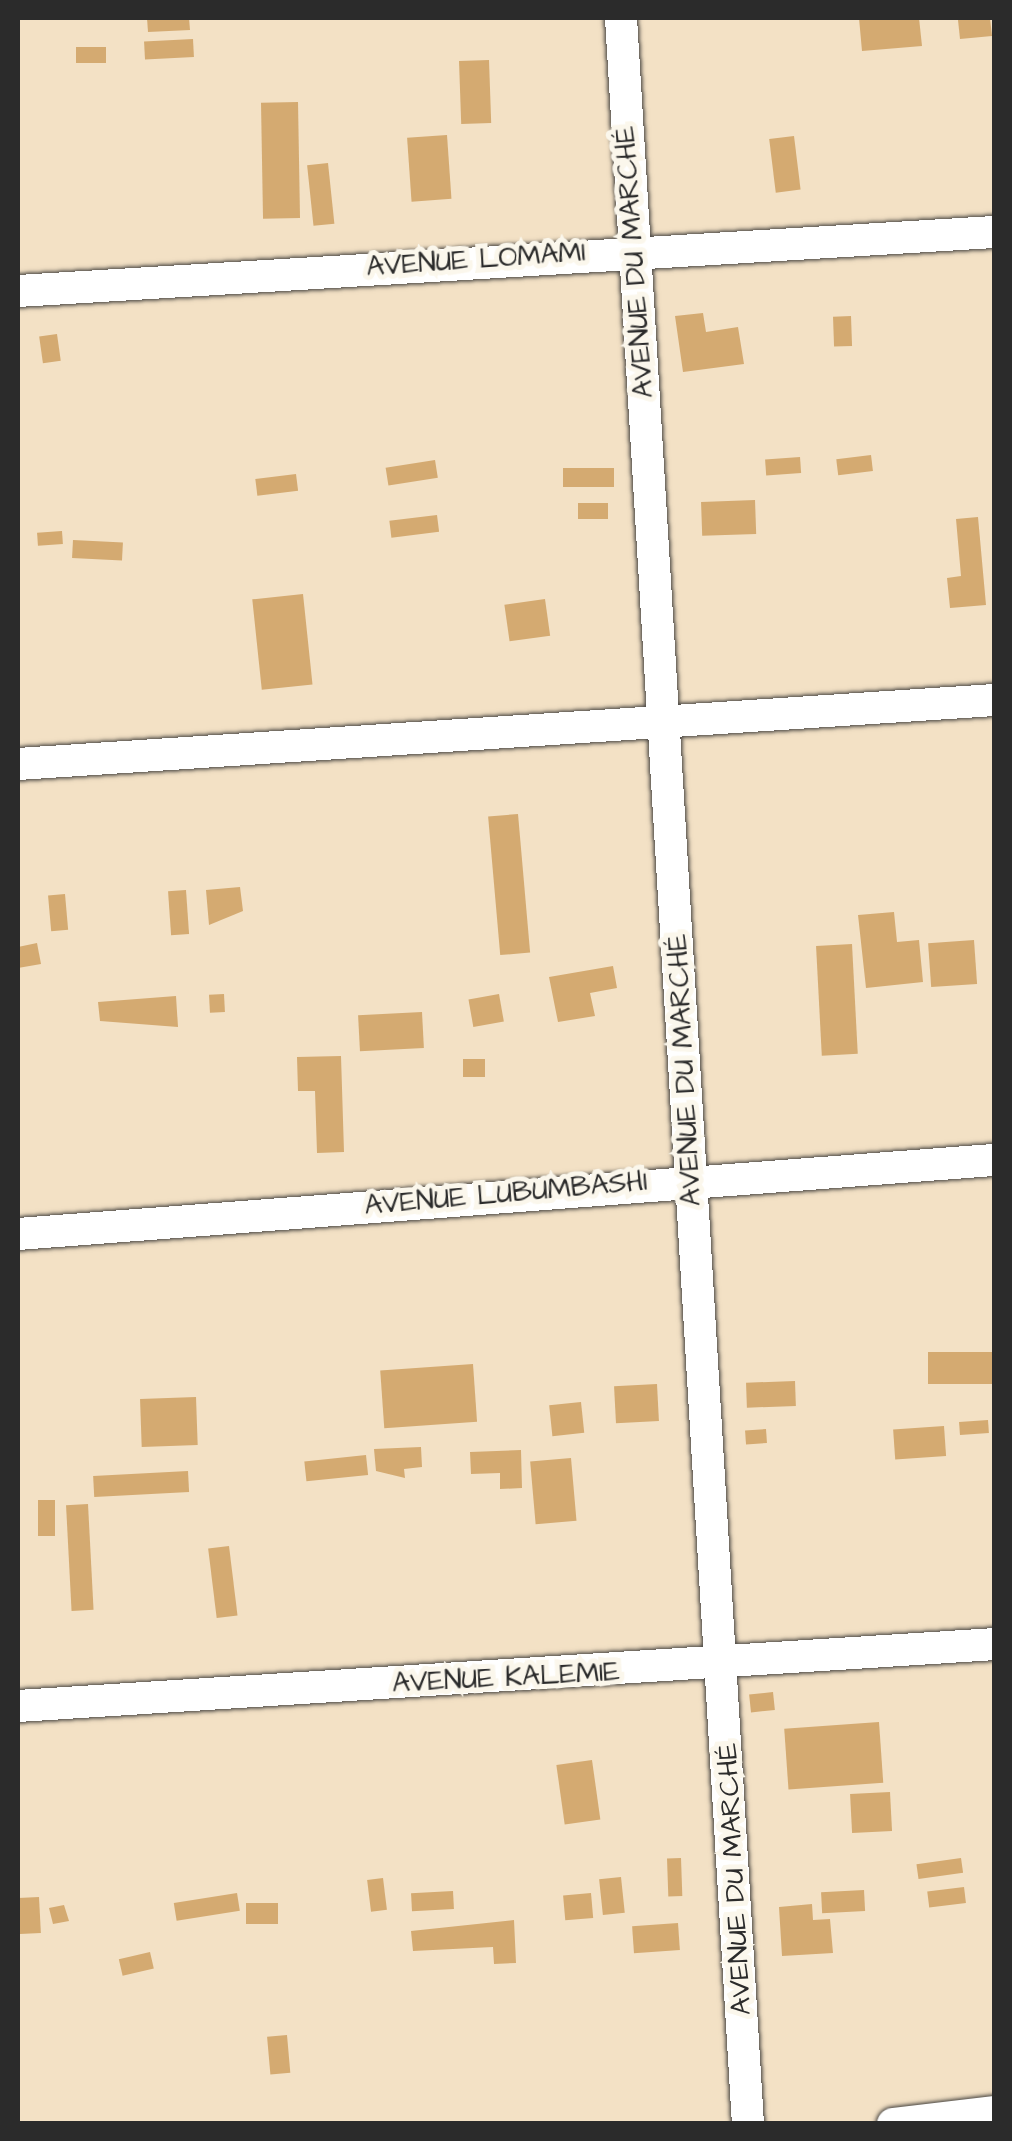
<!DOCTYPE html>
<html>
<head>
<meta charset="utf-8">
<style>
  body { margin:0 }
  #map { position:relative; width:1012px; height:2141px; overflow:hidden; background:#f3e1c5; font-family:"Architects Daughter",sans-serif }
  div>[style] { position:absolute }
  .building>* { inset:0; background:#d4aa71; transform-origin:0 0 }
  .roads { filter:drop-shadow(0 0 2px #494642) drop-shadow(0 0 2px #494642) }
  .street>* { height:32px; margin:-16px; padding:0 16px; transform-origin:16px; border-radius:16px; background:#fff }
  span { translate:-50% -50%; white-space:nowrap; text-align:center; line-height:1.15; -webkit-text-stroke:10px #fbf7ec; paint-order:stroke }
  .street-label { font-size:28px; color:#2b2b2b }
  .frame { position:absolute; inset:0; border:20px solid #2b2b2b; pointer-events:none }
</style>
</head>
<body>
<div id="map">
  <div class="building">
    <div style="clip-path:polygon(147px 18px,189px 18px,190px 30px,148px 32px)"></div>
    <div style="clip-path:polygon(859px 18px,919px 18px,922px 46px,862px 51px)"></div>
    <div style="clip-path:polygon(980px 18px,990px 18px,992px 36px,960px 39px,958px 20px)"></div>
    <div style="left:193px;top:39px;width:18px;height:49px;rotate:87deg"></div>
    <div style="left:106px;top:47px;width:16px;height:30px;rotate:90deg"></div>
    <div style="left:489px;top:60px;width:63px;height:30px;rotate:88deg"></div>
    <div style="left:298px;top:102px;width:116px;height:37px;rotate:89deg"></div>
    <div style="left:447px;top:135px;width:64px;height:40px;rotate:86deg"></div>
    <div style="left:794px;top:136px;width:54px;height:25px;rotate:83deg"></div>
    <div style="left:328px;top:163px;width:61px;height:21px;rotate:84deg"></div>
    <div style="clip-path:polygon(703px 313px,706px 332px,738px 327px,744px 364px,683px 372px,675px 316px)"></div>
    <div style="left:851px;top:316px;width:30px;height:18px;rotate:88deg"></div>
    <div style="left:57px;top:334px;width:27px;height:18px;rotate:82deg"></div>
    <div style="left:871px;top:455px;width:16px;height:35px;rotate:83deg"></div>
    <div style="left:800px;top:457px;width:16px;height:35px;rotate:86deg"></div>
    <div style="left:435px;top:460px;width:18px;height:50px;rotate:81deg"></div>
    <div style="left:614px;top:468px;width:19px;height:51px;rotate:90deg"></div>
    <div style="left:296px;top:474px;width:17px;height:41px;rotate:83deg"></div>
    <div style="left:755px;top:500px;width:34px;height:54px;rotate:88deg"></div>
    <div style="left:608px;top:503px;width:16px;height:30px;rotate:90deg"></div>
    <div style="left:437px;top:515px;width:17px;height:48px;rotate:83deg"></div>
    <div style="clip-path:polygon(978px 517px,986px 605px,950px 608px,947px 578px,961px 576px,956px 519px)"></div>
    <div style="left:62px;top:531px;width:13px;height:25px;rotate:86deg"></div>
    <div style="left:73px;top:540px;width:50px;height:18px;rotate:3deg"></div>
    <div style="left:303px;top:594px;width:91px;height:51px;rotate:84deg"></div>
    <div style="left:545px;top:599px;width:37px;height:41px;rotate:82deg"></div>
    <div style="left:518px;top:814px;width:139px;height:30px;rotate:85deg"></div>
    <div style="clip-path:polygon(240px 887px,243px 911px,209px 925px,206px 890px)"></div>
    <div style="left:186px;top:890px;width:44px;height:18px;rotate:86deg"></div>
    <div style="left:65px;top:894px;width:36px;height:17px;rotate:85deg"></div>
    <div style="clip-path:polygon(894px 912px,897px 942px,919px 940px,923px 982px,866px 988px,858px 915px)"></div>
    <div style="left:974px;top:940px;width:44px;height:46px;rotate:86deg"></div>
    <div style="clip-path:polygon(37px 943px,41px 964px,18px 968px,18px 947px)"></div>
    <div style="left:852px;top:944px;width:110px;height:36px;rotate:87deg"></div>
    <div style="clip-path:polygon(613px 966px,617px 988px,590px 993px,595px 1016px,558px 1022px,549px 977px)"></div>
    <div style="left:224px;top:994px;width:18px;height:15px;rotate:87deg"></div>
    <div style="left:499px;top:994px;width:28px;height:31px;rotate:80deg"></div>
    <div style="clip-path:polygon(176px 996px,178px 1027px,100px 1021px,98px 1002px)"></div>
    <div style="left:422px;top:1012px;width:36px;height:64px;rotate:87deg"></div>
    <div style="clip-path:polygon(341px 1056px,344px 1152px,317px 1153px,315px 1091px,298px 1091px,297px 1057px)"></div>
    <div style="left:463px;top:1059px;width:22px;height:18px"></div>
    <div style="left:994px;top:1352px;width:32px;height:66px;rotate:90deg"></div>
    <div style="left:473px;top:1364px;width:58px;height:93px;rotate:86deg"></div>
    <div style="left:795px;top:1381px;width:25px;height:49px;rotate:88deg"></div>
    <div style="left:657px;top:1384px;width:37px;height:43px;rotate:87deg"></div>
    <div style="left:196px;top:1397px;width:48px;height:56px;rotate:88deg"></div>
    <div style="left:581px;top:1402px;width:31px;height:32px;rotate:84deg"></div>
    <div style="left:988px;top:1420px;width:13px;height:29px;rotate:86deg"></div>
    <div style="left:944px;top:1426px;width:30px;height:51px;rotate:86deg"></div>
    <div style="left:766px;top:1429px;width:14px;height:21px;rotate:86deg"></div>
    <div style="clip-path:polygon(421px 1447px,422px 1467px,404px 1469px,405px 1478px,376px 1471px,374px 1449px)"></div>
    <div style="clip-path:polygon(521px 1450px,522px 1488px,500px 1489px,500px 1473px,471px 1474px,470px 1452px)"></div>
    <div style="left:366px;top:1455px;width:20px;height:62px;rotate:84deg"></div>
    <div style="left:571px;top:1458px;width:63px;height:41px;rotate:85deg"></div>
    <div style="left:188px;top:1471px;width:21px;height:95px;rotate:87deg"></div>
    <div style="left:38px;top:1500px;width:17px;height:36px"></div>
    <div style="left:88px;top:1504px;width:106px;height:22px;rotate:87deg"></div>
    <div style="left:229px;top:1546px;width:70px;height:21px;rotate:83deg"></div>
    <div style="left:773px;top:1692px;width:18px;height:24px;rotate:84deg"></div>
    <div style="left:879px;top:1722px;width:61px;height:95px;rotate:86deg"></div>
    <div style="left:592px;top:1760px;width:60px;height:36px;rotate:82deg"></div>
    <div style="left:890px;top:1792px;width:39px;height:40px;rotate:87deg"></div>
    <div style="left:681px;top:1858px;width:38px;height:14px;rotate:88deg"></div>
    <div style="left:961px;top:1858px;width:15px;height:45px;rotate:82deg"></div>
    <div style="left:621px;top:1877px;width:36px;height:22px;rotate:84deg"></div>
    <div style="left:383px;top:1878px;width:32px;height:16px;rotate:83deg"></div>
    <div style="left:964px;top:1887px;width:16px;height:37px;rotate:83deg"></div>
    <div style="left:864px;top:1890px;width:21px;height:43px;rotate:87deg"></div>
    <div style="left:453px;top:1891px;width:18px;height:42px;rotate:87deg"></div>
    <div style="left:237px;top:1893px;width:18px;height:64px;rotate:81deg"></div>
    <div style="left:591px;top:1893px;width:25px;height:28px;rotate:85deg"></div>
    <div style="left:39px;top:1897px;width:36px;height:21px;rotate:87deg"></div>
    <div style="left:246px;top:1903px;width:32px;height:21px"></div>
    <div style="clip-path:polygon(812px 1904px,813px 1920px,830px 1919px,833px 1953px,782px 1956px,779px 1907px)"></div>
    <div style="clip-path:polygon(64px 1905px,69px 1921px,53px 1924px,49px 1908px)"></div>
    <div style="clip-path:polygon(514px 1920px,516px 1963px,494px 1964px,493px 1947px,413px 1951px,411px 1931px)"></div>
    <div style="left:678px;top:1923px;width:27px;height:46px;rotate:86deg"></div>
    <div style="left:150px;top:1952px;width:17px;height:32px;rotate:77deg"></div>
    <div style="left:287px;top:2035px;width:38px;height:20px;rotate:85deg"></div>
  </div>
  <div class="roads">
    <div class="street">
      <div style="left:621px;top:18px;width:2110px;rotate:86.55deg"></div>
      <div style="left:18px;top:291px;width:978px;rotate:-3.46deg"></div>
      <div style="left:18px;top:764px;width:978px;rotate:-3.75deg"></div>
      <div style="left:18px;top:1234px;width:979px;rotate:-4.34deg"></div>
      <div style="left:18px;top:1706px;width:978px;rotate:-3.63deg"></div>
      <div style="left:893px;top:2124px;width:102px;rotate:-6.8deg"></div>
    </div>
  </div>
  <div class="street-label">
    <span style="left:476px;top:260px;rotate:-4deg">AVENUE LOMAMI</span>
    <span style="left:635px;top:262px;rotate:-94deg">AVENUE DU MARCHÉ</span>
    <span style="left:685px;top:1070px;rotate:-93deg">AVENUE DU MARCHÉ</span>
    <span style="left:506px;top:1194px;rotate:-5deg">AVENUE LUBUMBASHI</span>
    <span style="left:506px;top:1678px;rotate:-3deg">AVENUE KALEMIE</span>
    <span style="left:735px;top:1879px;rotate:-93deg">AVENUE DU MARCHÉ</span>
  </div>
  <div class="frame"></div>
</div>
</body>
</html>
